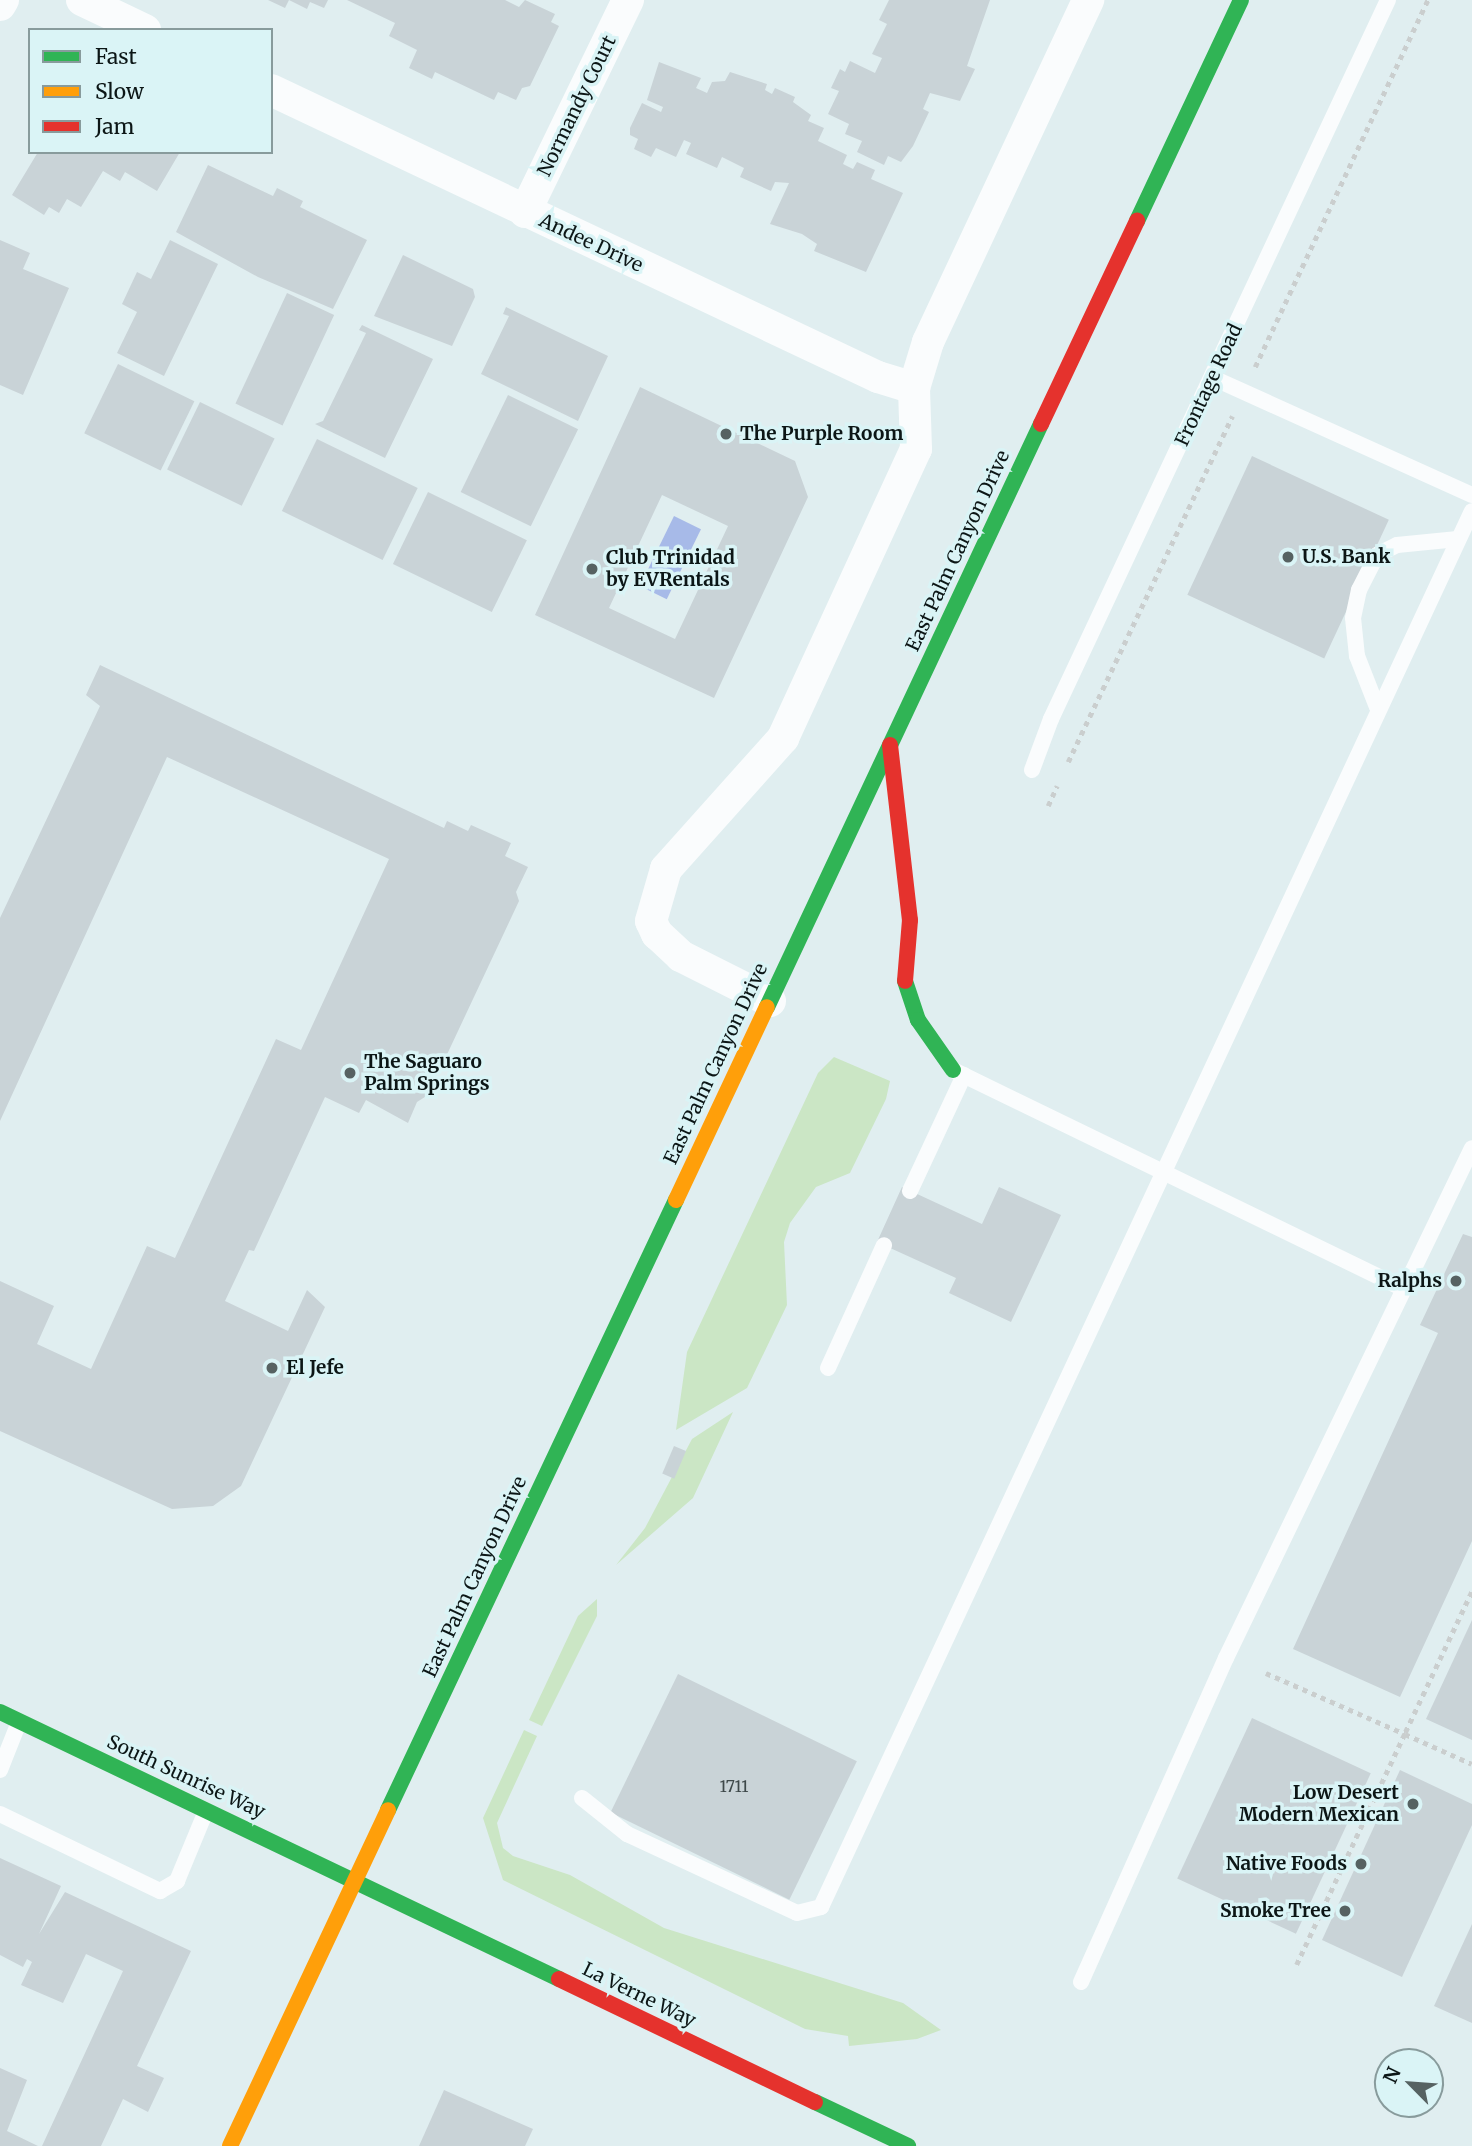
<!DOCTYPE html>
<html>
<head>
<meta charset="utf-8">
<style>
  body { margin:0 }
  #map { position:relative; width:1472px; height:2146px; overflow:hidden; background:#e0eef0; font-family:Merriweather,serif }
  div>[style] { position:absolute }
  .green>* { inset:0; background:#cbe6c5 }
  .water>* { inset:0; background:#a7bae8; transform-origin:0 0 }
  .building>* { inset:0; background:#c9d3d7; transform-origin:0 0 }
  .path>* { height:4.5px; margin-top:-2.25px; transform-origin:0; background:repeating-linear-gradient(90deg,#cacece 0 5px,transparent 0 10px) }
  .lane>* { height:16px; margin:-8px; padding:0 8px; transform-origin:8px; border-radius:8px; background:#fafcfd }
  .street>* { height:32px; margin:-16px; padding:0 16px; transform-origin:16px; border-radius:16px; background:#fafcfd }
  .fast>* { height:16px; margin:-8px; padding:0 8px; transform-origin:8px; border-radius:8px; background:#30b455 }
  .slow>* { height:16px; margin:-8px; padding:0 8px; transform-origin:8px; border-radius:8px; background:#ff9f0a }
  .jam>* { height:16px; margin:-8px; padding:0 8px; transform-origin:8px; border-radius:8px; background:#e5322d }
  .dots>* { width:19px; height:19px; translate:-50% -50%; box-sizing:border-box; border:4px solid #daf4f6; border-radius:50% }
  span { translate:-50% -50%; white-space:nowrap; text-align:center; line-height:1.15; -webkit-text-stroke:7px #daf4f6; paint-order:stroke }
  .number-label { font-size:16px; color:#3e4849 }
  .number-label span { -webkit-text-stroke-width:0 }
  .street-label { font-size:19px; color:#0c1616 }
  .poi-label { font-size:19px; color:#0c1616; font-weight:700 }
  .left { translate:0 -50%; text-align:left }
  .right { translate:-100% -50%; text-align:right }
  .legend { position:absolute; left:28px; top:28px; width:245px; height:126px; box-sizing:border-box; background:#daf4f6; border:2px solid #889b9c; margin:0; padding:9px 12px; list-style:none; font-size:21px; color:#0c1616 }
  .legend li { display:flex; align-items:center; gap:14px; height:35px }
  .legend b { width:35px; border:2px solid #889b9c }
  .north { position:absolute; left:1374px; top:2048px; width:70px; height:70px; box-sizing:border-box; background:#daf4f6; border:2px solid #889b9c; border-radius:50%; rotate:295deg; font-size:19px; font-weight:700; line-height:28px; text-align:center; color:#0c1616 }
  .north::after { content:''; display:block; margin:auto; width:24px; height:32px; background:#566262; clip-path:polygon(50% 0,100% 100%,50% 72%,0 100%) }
</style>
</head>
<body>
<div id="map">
  <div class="green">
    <div style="clip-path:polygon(834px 1057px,890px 1081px,886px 1099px,850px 1173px,816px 1187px,790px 1223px,784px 1242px,787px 1305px,747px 1388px,676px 1430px,687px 1352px,818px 1073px)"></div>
    <div style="clip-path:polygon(733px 1412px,693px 1498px,616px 1565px,645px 1528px,692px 1439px)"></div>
    <div style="clip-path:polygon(597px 1599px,597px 1616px,542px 1726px,529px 1720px,578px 1616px)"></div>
    <div style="clip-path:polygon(524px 1730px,537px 1736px,497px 1823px,503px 1848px,513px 1856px,570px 1875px,664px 1928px,903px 2003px,941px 2030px,917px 2039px,849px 2046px,848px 2036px,805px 2029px,503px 1880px,483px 1818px)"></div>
  </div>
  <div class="water">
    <div style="left:674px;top:516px;width:30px;height:78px;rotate:26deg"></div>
  </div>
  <div class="building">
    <div style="clip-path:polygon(268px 0,328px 0,324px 8px,310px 2px,307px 9px,289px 0,285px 8px)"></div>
    <div style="clip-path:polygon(347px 0,505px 0,519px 7px,525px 0,555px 14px,551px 22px,559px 26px,530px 86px,522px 88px,516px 100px,498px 92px,494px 100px,435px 72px,432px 79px,409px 68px,417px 50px,389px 36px,395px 23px)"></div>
    <div style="clip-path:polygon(889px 0,990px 0,967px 66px,975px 69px,960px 101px,930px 93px,923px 109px,929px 112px,913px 146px,901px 162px,888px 156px,884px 165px,857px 152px,862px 141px,845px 134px,849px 124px,828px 114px,839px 91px,831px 88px,840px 69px,845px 72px,850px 61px,875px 73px,882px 58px,872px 54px,887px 24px,879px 20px)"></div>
    <div style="clip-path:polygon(659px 62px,701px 78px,696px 88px,707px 93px,712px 82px,725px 81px,730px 72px,767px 84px,765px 90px,772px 94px,775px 88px,795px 97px,793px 102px,811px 115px,808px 121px,824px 128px,818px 141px,847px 155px,843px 164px,853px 169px,857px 162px,875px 170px,871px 179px,903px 193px,866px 272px,814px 251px,817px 244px,802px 234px,770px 224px,789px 183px,775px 182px,771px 191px,740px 177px,744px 168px,722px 157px,717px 168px,686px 154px,691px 143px,684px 140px,676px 157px,656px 148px,651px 157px,634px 149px,638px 139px,630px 135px,630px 128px,642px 103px,661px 112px,663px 107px,647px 100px)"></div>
    <div style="clip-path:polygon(38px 152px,180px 152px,157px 191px,125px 172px,120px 181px,103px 171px,81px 207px,67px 199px,59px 213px,49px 207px,44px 215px,12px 195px)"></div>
    <div style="clip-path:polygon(208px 165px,273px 196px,277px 188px,303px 201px,300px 207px,367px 240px,333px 309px,258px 277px,176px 232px)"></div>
    <div style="clip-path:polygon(0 240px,30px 253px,23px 269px,69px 288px,23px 395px,0 385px)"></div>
    <div style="clip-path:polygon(170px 240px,218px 264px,164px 376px,117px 353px,137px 312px,122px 304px,137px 272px,151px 279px)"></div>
    <div style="clip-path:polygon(403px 255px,473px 289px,475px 297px,452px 346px,374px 316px)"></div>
    <div style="left:287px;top:293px;width:52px;height:122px;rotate:25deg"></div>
    <div style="clip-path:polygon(506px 307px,608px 356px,578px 421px,481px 374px,509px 316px,503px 314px)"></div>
    <div style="clip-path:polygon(362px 325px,433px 359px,385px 458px,315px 424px,323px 421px,366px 333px,359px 330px)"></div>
    <div style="left:118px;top:364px;width:85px;height:77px;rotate:26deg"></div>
    <div style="clip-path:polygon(evenodd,640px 387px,795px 461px,808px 497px,714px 698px,535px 615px,640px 387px,662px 495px,728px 526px,675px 639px,609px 608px,662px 495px)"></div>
    <div style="left:508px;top:395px;width:78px;height:108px;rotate:26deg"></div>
    <div style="left:200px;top:402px;width:83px;height:75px;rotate:26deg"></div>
    <div style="left:317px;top:439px;width:112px;height:80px;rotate:26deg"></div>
    <div style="left:1252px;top:456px;width:151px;height:153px;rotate:25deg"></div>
    <div style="left:428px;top:492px;width:110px;height:80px;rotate:26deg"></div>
    <div style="clip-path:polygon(100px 665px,444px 828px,447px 821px,468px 831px,471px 825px,511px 843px,505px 856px,528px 867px,516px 892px,519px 901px,428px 1095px,417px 1102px,408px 1123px,366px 1100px,359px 1113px,325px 1097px,254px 1251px,249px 1250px,225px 1301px,288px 1331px,307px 1290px,325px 1307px,241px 1486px,213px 1506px,172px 1509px,0 1431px,0 1281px,54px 1306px,37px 1344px,91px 1369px,147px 1246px,175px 1258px,276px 1039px,301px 1050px,389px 859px,167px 757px,0 1121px,0 918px,100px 706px,86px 695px)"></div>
    <div style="clip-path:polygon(902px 1187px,982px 1224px,999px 1187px,1061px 1215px,1011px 1322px,949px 1293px,956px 1278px,877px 1242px)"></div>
    <div style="clip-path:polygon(1463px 1234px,1472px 1237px,1472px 1541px,1400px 1697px,1293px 1649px,1438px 1333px,1420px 1325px)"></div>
    <div style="left:674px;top:1446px;width:13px;height:30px;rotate:23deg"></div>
    <div style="clip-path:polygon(1472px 1620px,1472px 1740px,1426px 1719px)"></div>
    <div style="left:678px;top:1674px;width:199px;height:154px;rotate:26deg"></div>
    <div style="left:1252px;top:1718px;width:131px;height:177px;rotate:25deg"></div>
    <div style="clip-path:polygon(1400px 1770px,1472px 1804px,1472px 1825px,1402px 1977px,1322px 1940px)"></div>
    <div style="clip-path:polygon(0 1858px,61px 1886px,39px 1934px,65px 1892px,191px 1951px,137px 2066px,164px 2078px,148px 2112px,123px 2099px,101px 2146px,42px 2146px,123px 1971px,86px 1954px,63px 2003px,21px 1985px,32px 1962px,27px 1959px,23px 1967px,0 1955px)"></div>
    <div style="clip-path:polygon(1472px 1924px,1472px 2023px,1434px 2006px)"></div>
    <div style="clip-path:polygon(0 2068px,27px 2080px,7px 2131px,38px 2146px,0 2146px)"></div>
    <div style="clip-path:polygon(444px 2090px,533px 2129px,525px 2146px,419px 2146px)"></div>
  </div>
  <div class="path">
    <div style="left:1255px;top:367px;width:406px;rotate:-64.8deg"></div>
    <div style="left:1068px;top:762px;width:383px;rotate:-64.6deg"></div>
    <div style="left:1048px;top:806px;width:22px;rotate:-66deg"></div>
    <div style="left:1472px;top:1592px;width:157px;rotate:115.3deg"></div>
    <div style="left:1405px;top:1734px;width:73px;rotate:24.1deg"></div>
    <div style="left:1266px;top:1673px;width:152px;rotate:23.7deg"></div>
    <div style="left:1405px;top:1734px;width:255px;rotate:115.1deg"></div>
  </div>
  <div class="lane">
    <div style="left:1213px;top:378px;width:284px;rotate:24.3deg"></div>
    <div style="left:1377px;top:707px;width:55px;rotate:-111.4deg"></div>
    <div style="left:1357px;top:656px;width:38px;rotate:-96deg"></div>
    <div style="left:1353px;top:618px;width:29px;rotate:-78deg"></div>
    <div style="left:1359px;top:590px;width:39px;rotate:-63deg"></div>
    <div style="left:1377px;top:555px;width:22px;rotate:-27deg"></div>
    <div style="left:1397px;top:545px;width:61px;rotate:-5.6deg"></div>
    <div style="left:1032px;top:770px;width:54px;rotate:-69.6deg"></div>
    <div style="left:1051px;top:719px;width:794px;rotate:-64.89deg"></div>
    <div style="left:953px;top:1070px;width:499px;rotate:25.9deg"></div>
    <div style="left:910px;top:1191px;width:128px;rotate:-65deg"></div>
    <div style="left:828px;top:1368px;width:135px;rotate:-65.5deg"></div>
    <div style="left:0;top:1770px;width:52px;rotate:-68.4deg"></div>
    <div style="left:582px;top:1798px;width:58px;rotate:38.7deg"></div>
    <div style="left:627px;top:1834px;width:187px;rotate:24.9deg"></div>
    <div style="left:797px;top:1913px;width:25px;rotate:-14deg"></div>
    <div style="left:821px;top:1907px;width:1540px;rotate:-65deg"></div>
    <div style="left:0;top:1814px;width:178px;rotate:25.7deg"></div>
    <div style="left:160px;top:1891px;width:20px;rotate:-30deg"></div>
    <div style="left:177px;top:1881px;width:76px;rotate:-67.5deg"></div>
    <div style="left:1081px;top:1982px;width:355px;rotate:-65.9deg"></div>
    <div style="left:1226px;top:1658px;width:566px;rotate:-64.25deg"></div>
  </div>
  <div class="street">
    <div style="left:82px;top:0;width:70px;rotate:25.5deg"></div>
    <div style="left:0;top:5px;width:6px;rotate:-59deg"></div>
    <div style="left:271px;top:90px;width:671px;rotate:25.31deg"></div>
    <div style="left:878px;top:377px;width:38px;rotate:17deg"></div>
    <div style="left:525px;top:212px;width:236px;rotate:-64.1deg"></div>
    <div style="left:770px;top:1001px;width:100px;rotate:-153.2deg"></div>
    <div style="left:681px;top:956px;width:33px;rotate:-137deg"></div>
    <div style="left:657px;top:934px;width:14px;rotate:-115deg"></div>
    <div style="left:651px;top:921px;width:54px;rotate:-73.9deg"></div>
    <div style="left:666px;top:869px;width:176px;rotate:-48.2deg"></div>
    <div style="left:783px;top:738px;width:318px;rotate:-65.3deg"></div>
    <div style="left:916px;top:449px;width:61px;rotate:-91.9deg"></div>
    <div style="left:914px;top:388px;width:48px;rotate:-73.1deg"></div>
    <div style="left:928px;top:342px;width:378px;rotate:-64.9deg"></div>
  </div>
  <div class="fast">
    <div style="left:1137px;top:221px;width:244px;rotate:-64.8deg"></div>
    <div style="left:905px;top:981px;width:41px;rotate:71.6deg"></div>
    <div style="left:918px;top:1020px;width:61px;rotate:55deg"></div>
    <div style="left:767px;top:1007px;width:644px;rotate:-64.83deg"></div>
    <div style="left:0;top:1712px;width:619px;rotate:25.53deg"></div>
    <div style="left:388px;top:1810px;width:675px;rotate:-64.73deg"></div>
    <div style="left:815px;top:2102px;width:103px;rotate:25.3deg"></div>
  </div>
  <div class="slow">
    <div style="left:676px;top:1200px;width:213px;rotate:-64.8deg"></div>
    <div style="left:230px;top:2146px;width:371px;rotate:-64.8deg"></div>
  </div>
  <div class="jam">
    <div style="left:1041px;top:424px;width:225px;rotate:-64.7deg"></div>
    <div style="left:890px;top:745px;width:176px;rotate:83.5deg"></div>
    <div style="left:910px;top:920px;width:61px;rotate:94.7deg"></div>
    <div style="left:559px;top:1979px;width:284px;rotate:25.7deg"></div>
  </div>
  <div class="dots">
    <div style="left:726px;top:434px;background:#566262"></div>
    <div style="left:1288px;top:557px;background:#566262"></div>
    <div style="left:592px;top:569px;background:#566262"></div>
    <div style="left:350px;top:1073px;background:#566262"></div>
    <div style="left:1456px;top:1281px;background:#566262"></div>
    <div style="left:272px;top:1368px;background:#566262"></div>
    <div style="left:1413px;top:1804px;background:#566262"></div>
    <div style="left:1361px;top:1864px;background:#566262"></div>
    <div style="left:1345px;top:1911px;background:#566262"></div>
  </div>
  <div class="number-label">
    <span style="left:734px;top:1786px">1711</span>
  </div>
  <div class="street-label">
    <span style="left:577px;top:106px;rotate:-64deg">Normandy Court</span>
    <span style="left:591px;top:243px;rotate:25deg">Andee Drive</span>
    <span style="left:1209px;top:385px;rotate:-65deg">Frontage Road</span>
    <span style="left:958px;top:551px;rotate:-65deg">East Palm Canyon Drive</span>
    <span style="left:716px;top:1064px;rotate:-65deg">East Palm Canyon Drive</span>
    <span style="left:475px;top:1577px;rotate:-65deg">East Palm Canyon Drive</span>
    <span style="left:186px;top:1777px;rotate:25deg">South Sunrise Way</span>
    <span style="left:639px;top:1995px;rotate:26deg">La Verne Way</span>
  </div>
  <div class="poi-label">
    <span class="left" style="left:740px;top:434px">The Purple Room</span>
    <span class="left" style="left:1302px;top:557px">U.S. Bank</span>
    <span class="left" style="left:606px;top:569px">Club Trinidad<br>by EVRentals</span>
    <span class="left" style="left:364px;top:1073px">The Saguaro<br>Palm Springs</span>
    <span class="right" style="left:1442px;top:1281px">Ralphs</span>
    <span class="left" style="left:286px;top:1368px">El Jefe</span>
    <span class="right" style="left:1399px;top:1804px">Low Desert<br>Modern Mexican</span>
    <span class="right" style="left:1347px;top:1864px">Native Foods</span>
    <span class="right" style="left:1331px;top:1911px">Smoke Tree</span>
  </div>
  <ul class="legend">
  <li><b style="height:9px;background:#30b455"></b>Fast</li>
  <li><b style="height:9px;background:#ff9f0a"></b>Slow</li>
  <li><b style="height:9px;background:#e5322d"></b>Jam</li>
  </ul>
  <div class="north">N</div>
</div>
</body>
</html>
